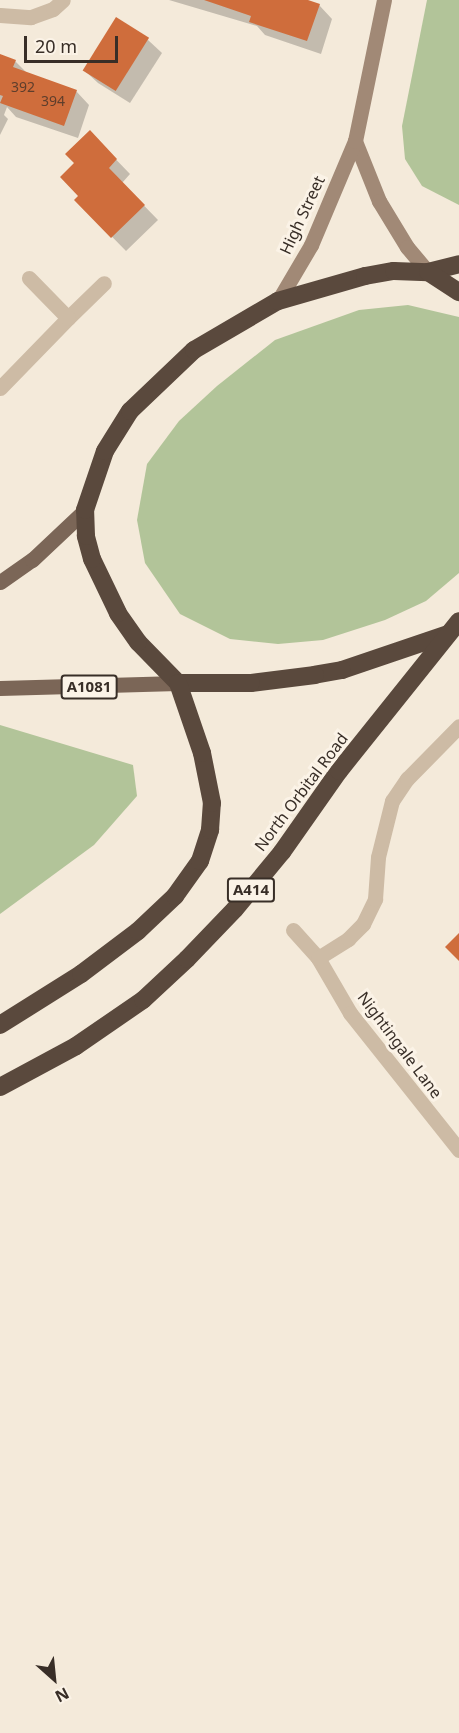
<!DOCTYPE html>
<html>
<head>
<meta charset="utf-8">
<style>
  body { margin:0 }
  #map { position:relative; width:459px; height:1733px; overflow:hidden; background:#f4eada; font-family:"Noto Sans",sans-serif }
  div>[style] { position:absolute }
  .green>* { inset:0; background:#b2c499 }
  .shadow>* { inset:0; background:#0003 }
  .building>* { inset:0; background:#cf6d3c; transform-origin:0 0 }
  .lane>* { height:15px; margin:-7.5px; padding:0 7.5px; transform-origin:7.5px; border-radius:7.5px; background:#cdbba5 }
  .street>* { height:15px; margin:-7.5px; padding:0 7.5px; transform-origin:7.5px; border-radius:7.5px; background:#cdbba5 }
  .secondary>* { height:15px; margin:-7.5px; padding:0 7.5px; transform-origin:7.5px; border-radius:7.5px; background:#a18976 }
  .primary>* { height:15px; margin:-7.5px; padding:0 7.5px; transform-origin:7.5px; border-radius:7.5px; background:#7b6657 }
  .highway>* { height:18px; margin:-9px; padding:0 9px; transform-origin:9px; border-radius:9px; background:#5a493d }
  span { translate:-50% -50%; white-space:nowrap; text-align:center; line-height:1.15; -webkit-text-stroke:6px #fbf3e7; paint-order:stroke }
  .number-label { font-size:14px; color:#5e3e2c }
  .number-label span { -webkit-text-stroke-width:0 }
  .shield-label span { padding:2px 4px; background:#fbf3e7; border:2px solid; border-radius:4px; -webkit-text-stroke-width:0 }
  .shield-label { font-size:15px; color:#382e27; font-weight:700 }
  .street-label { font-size:16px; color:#382e27 }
  .north { position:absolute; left:24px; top:1649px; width:60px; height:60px; -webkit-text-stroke:4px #fbf3e7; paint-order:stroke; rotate:153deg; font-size:16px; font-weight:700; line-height:24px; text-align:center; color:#382e27 }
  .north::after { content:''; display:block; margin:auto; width:21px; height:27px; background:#382e27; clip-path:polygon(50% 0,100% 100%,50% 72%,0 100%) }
  .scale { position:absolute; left:24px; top:36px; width:94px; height:27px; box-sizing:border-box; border:3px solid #382e27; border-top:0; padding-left:8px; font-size:18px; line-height:21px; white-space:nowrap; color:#382e27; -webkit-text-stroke:4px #fbf3e7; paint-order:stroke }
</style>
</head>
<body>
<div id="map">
  <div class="green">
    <div style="clip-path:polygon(427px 0,459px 0,459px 205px,422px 186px,405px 159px,402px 126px)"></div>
    <div style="clip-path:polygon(408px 305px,459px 317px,459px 573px,426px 601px,385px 620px,323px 640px,278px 644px,230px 639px,180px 614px,145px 563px,137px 520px,147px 464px,179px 421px,217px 386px,275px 340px,359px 310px)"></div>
    <div style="clip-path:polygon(0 725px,133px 765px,137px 796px,94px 845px,0 914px)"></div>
  </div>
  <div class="shadow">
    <div style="clip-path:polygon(169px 0,304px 0,319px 5px,332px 19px,321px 54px,265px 35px,257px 26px)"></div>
    <div style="clip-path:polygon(148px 40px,162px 53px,130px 103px,98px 83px,84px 70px)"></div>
    <div style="clip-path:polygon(0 56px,15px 61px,28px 74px,76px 91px,89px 105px,78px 138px,16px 117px,7px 107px,4px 115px,8px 119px,0 135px)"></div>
    <div style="clip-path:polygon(103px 146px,130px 174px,122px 183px,158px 220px,126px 251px,76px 200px,80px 196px,76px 163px)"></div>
  </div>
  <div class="building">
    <div style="clip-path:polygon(204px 0,308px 0,320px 4px,307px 41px,249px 22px,251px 16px)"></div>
    <div style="left:116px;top:17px;width:39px;height:63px;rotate:32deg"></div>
    <div style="clip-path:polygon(0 54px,16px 60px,13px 67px,77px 90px,64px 126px,0 103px,3px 96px,0 95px)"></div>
    <div style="clip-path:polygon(90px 130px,117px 159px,109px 168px,145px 205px,111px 238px,74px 200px,78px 196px,60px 177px,74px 163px,65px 154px)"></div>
    <div style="clip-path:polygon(459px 933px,459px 961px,445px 947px)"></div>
  </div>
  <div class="lane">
    <div style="left:68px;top:318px;width:50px;rotate:-44.2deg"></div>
    <div style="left:0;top:388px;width:98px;rotate:-45.8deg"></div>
    <div style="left:68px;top:318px;width:56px;rotate:-134.3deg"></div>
  </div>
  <div class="street">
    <div style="left:0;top:15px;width:31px;rotate:4deg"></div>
    <div style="left:31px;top:17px;width:23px;rotate:-20deg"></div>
    <div style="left:53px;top:9px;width:13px;rotate:-42deg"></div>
    <div style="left:293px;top:930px;width:38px;rotate:48deg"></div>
    <div style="left:318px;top:958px;width:64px;rotate:59.8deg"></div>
    <div style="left:350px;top:1013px;width:175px;rotate:51.5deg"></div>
    <div style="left:318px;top:958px;width:36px;rotate:-32deg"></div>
    <div style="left:348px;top:939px;width:21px;rotate:-45deg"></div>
    <div style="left:363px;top:924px;width:28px;rotate:-64deg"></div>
    <div style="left:375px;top:899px;width:42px;rotate:-85.9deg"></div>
    <div style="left:378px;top:857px;width:58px;rotate:-76deg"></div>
    <div style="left:392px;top:801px;width:27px;rotate:-56deg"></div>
    <div style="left:407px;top:779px;width:74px;rotate:-45.5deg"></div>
  </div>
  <div class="secondary">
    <div style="left:355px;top:141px;width:65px;rotate:68.2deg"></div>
    <div style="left:379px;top:201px;width:54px;rotate:58.7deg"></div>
    <div style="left:407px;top:247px;width:33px;rotate:50deg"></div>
    <div style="left:278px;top:301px;width:65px;rotate:-59.5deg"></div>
    <div style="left:311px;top:245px;width:113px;rotate:-67.1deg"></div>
    <div style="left:355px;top:141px;width:144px;rotate:-78.4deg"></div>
  </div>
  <div class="primary">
    <div style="left:0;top:582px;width:39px;rotate:-35deg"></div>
    <div style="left:32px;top:560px;width:73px;rotate:-43.3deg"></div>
    <div style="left:0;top:688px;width:178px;rotate:-1.6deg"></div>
  </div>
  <div class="highway">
    <div style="left:428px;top:272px;width:32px;rotate:-14deg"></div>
    <div style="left:448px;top:634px;width:112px;rotate:161.2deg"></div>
    <div style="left:342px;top:670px;width:27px;rotate:170deg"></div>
    <div style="left:315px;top:675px;width:64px;rotate:172.9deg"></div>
    <div style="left:251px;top:683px;width:73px;rotate:180deg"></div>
    <div style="left:178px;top:683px;width:57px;rotate:-134.3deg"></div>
    <div style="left:138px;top:642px;width:35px;rotate:-125deg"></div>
    <div style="left:118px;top:613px;width:60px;rotate:-115.7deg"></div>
    <div style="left:92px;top:559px;width:24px;rotate:-105deg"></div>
    <div style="left:86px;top:536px;width:26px;rotate:-92deg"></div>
    <div style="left:85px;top:510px;width:62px;rotate:-71.3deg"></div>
    <div style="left:105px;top:451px;width:47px;rotate:-58deg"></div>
    <div style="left:130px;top:411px;width:88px;rotate:-43.6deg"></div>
    <div style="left:194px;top:350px;width:97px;rotate:-30.3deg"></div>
    <div style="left:278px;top:301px;width:91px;rotate:-16deg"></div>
    <div style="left:365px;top:276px;width:29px;rotate:-10deg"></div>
    <div style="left:394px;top:271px;width:34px;rotate:2deg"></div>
    <div style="left:428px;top:272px;width:37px;rotate:33deg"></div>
    <div style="left:0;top:1025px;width:96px;rotate:-32.2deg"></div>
    <div style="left:81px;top:974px;width:71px;rotate:-37deg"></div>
    <div style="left:138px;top:931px;width:51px;rotate:-43.4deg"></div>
    <div style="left:175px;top:896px;width:43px;rotate:-54.5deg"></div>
    <div style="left:200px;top:861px;width:33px;rotate:-72deg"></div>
    <div style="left:210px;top:830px;width:27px;rotate:-86deg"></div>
    <div style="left:212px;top:803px;width:51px;rotate:-101.3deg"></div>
    <div style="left:202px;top:753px;width:74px;rotate:-108.9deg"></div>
    <div style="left:0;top:1087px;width:86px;rotate:-28.3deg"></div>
    <div style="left:76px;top:1046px;width:81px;rotate:-34.5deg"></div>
    <div style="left:143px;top:1000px;width:60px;rotate:-43deg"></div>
    <div style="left:187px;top:959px;width:69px;rotate:-46.2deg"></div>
    <div style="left:235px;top:909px;width:74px;rotate:-50.5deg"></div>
    <div style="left:282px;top:852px;width:99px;rotate:-54.9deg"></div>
    <div style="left:339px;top:771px;width:192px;rotate:-51.3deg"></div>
  </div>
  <div class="number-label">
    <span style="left:23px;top:87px">392</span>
    <span style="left:53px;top:101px">394</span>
  </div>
  <div class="shield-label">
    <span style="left:89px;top:687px">A1081</span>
    <span style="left:251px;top:890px">A414</span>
  </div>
  <div class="street-label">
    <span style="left:302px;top:215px;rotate:-65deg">High Street</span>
    <span style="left:301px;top:792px;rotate:-53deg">North Orbital Road</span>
    <span style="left:400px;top:1045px;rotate:53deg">Nightingale Lane</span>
  </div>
  <div class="north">N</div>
  <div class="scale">20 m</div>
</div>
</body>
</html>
